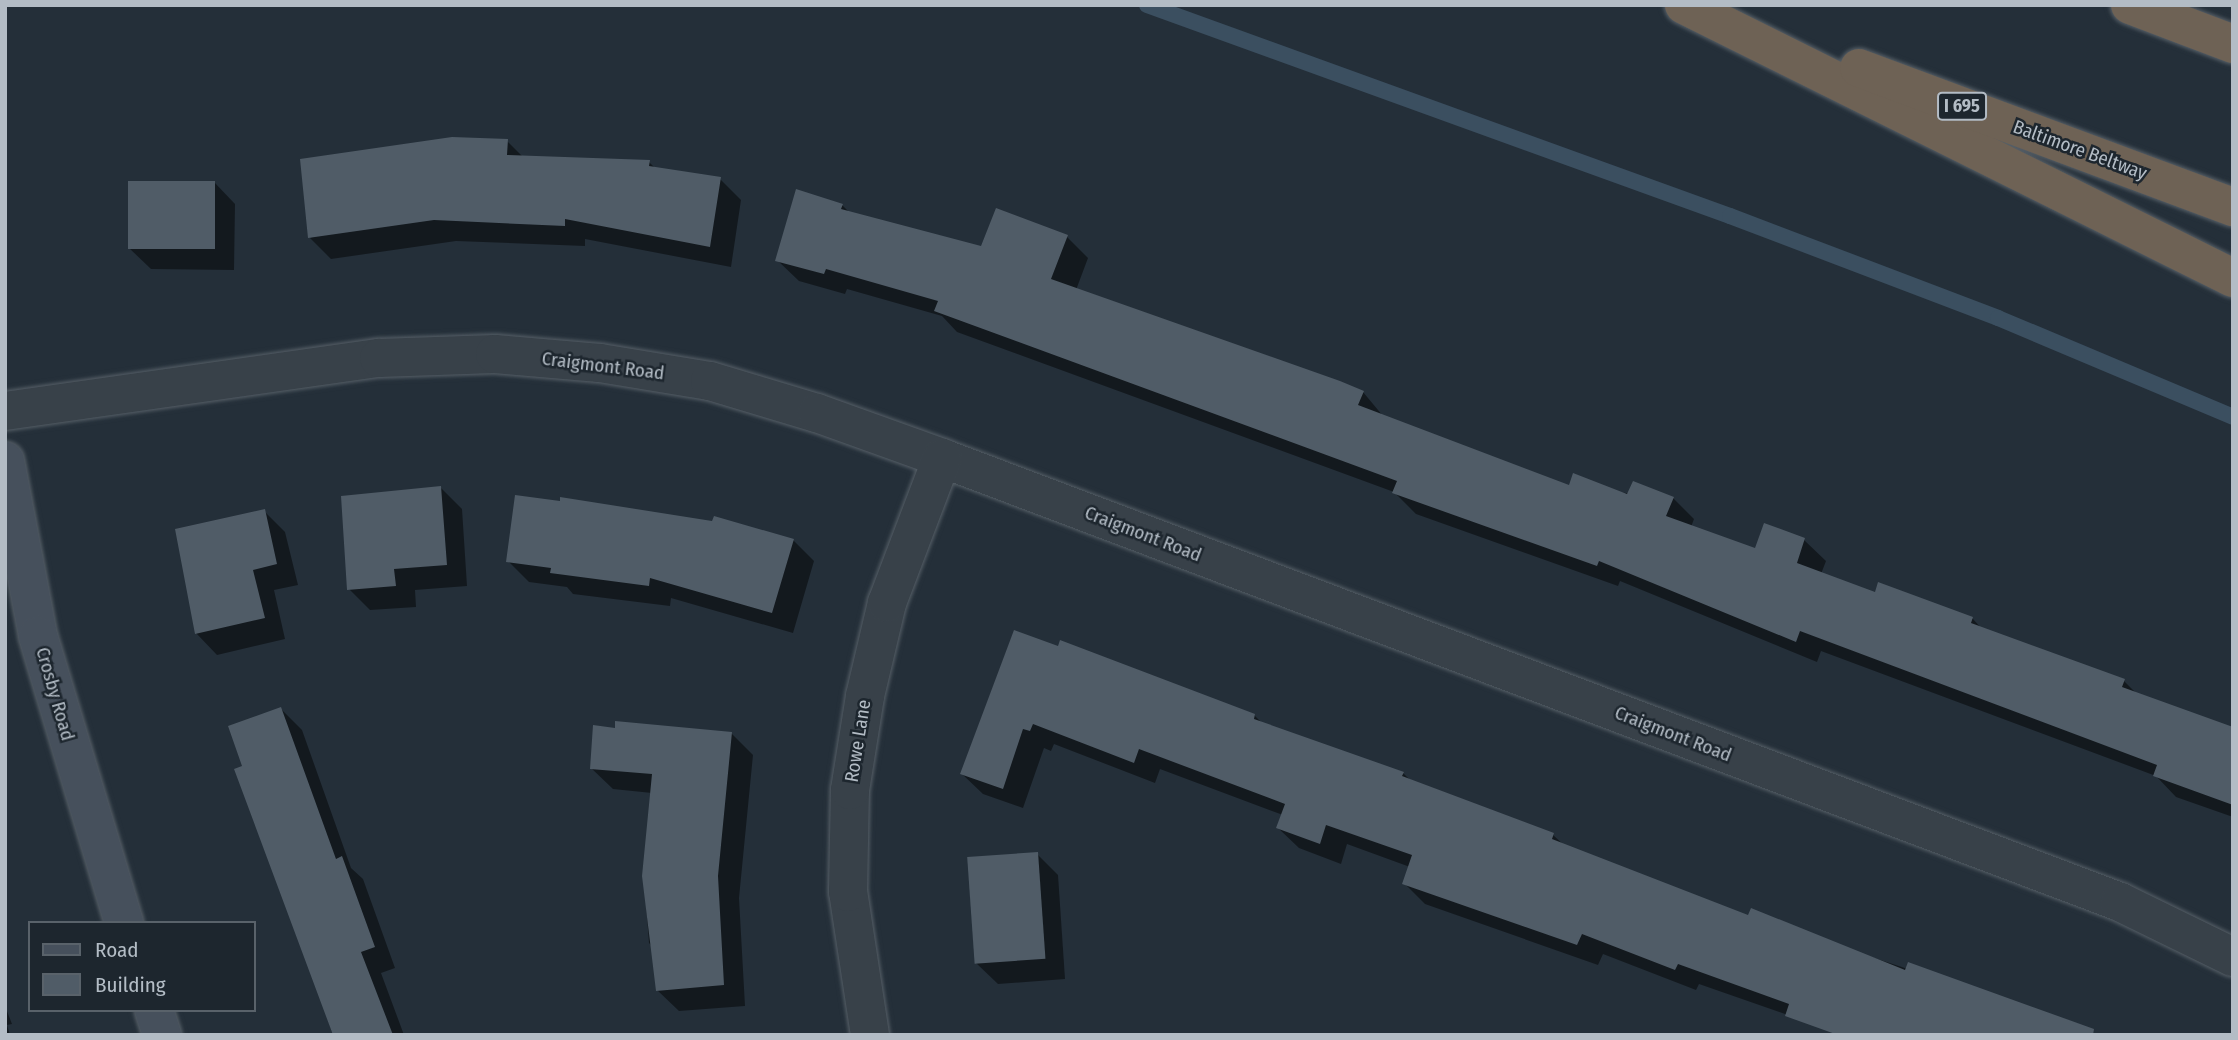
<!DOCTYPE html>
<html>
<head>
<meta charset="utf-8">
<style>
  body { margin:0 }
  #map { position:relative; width:2238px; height:1040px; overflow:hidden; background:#242f39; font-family:"Fira Sans Condensed",sans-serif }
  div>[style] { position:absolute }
  .shadow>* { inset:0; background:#0007 }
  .stream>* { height:16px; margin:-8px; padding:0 8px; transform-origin:8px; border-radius:8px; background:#3b4f60 }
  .building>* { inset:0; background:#505c67; transform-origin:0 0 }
  .roads { filter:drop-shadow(0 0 2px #565f67) drop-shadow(0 0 2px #565f67) }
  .minor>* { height:38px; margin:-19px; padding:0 19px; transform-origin:19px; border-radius:19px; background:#384149 }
  .secondary>* { height:38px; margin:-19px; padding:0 19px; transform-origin:19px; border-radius:19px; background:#46505c }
  .motorway>* { height:38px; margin:-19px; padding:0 19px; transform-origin:19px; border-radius:19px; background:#6e6255 }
  span { translate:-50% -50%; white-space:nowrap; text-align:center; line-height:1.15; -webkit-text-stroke:5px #1d262e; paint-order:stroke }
  .shield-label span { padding:2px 5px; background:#1d262e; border:2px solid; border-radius:5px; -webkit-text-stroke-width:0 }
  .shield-label { font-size:18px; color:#b3bcc5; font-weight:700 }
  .street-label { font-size:19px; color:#b3bcc5 }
  .frame { position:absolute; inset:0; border:7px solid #b3bcc5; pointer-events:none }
  .legend { position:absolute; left:28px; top:921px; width:228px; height:91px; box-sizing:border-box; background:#1d262e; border:2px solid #59626a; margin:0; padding:9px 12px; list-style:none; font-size:21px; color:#b3bcc5 }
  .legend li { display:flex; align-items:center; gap:14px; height:35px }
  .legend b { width:35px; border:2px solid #59626a }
</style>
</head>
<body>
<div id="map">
  <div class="shadow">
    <div style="clip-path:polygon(507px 141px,524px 158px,649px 162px,656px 169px,720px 179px,741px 200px,731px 267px,585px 239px,585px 246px,456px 241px,331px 259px,310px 238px)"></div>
    <div style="clip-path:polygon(214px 182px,235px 204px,234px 270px,151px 269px,129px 248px)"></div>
    <div style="clip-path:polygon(842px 205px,850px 213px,982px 248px,1067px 237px,1088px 258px,1076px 290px,1363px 392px,1383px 416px,1570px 487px,1673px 498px,1694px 519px,1691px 527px,1756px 551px,1766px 525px,1804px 540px,1826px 561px,1821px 574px,1876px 594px,1879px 584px,1973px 619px,1982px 629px,2124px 681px,2138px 695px,2233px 729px,2233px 817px,2176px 797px,2156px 776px,1821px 651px,1817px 662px,1620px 581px,1618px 586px,1416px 514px,1394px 492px,957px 332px,942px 316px,847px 289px,845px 294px,799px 281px,777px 260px)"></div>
    <div style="clip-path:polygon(441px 488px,462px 509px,467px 586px,415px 590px,416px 607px,370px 610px,349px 589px)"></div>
    <div style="clip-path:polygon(264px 511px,285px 532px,298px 585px,274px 590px,285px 639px,217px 655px,196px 633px)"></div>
    <div style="clip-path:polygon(793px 540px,814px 561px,793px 633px,671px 598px,670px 606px,573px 594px,567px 587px,529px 582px,508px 561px)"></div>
    <div style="clip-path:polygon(1015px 632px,1254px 715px,1263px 724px,1403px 773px,1411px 781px,1553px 835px,1565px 846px,1749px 917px,2058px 1018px,1845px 1035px,1699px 984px,1696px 990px,1603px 954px,1598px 965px,1425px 904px,1404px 883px,1410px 867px,1347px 844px,1341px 864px,1299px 848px,1278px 828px,1283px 815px,1160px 769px,1155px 783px,1054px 744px,1051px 751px,1044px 748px,1023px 808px,983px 794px,962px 774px)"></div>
    <div style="clip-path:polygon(281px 709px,302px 730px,351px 868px,363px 879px,395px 968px,381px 973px,404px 1035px,333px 1035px,244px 767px)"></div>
    <div style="clip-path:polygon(732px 734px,753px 755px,739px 898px,745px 1006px,679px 1011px,657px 990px,654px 948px,649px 943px,644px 876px,652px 793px,613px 789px,591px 768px)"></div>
    <div style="clip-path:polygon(1037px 854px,1058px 875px,1065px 979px,998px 984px,976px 963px)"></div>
    <div style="clip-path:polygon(5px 1006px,12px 1024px,7px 1025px,10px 1035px,5px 1035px)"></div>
  </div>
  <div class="stream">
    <div style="left:1147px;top:5px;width:620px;rotate:19.9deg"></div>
    <div style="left:1730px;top:216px;width:287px;rotate:20.8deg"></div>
    <div style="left:1998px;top:318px;width:255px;rotate:22.8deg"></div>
  </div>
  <div class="building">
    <div style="clip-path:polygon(452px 137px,508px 139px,507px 155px,650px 160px,649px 166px,721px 177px,710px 247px,565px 219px,565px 226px,434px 220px,308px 238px,300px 159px)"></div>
    <div style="left:128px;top:181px;width:87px;height:68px"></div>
    <div style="clip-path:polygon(796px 189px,843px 204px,841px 209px,981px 246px,996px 208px,1068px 235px,1051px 279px,1340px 381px,1364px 391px,1358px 405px,1569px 485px,1573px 473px,1627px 494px,1633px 481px,1674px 497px,1666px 516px,1755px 548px,1764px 523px,1805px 538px,1797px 563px,1875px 592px,1878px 582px,1973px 617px,1971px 623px,2125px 679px,2122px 687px,2233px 727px,2233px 805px,2153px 776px,2157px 765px,1800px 631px,1796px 642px,1599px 561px,1597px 566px,1392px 493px,1397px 481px,934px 311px,938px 301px,826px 269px,824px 274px,775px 261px)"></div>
    <div style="clip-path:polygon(441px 486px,447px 565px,394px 569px,396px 586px,347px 590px,341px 496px)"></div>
    <div style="clip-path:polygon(515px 495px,560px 501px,560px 497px,712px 521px,714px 516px,794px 539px,772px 613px,650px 578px,649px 586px,550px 573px,551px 568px,506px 562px)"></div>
    <div style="clip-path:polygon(265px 509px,277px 564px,253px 570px,265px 618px,195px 634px,175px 529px)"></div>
    <div style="clip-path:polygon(1014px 630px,1058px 646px,1060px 640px,1255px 714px,1254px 719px,1404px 772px,1402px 776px,1554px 833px,1552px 839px,1748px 915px,1751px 908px,1905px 970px,1908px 962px,2094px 1029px,2093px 1035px,1838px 1035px,1785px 1016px,1789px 1004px,1678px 964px,1675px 970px,1582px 934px,1577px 945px,1402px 884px,1412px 855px,1326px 825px,1320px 844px,1276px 828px,1285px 804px,1139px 749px,1134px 763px,1033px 724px,1030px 731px,1023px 729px,1003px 789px,960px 774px)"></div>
    <div style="clip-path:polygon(281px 707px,336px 859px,342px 856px,375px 947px,361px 952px,393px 1035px,333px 1035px,234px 769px,242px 766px,228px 726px)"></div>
    <div style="clip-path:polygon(615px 721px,732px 732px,718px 876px,724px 985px,656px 991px,642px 876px,652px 774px,590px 769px,593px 725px,615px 728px)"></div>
    <div style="left:1038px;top:852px;width:107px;height:71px;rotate:86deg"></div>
  </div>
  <div class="roads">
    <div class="minor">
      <div style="left:5px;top:411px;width:378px;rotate:-8.1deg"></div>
      <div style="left:379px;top:358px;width:116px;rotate:-2deg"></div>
      <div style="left:495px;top:354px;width:105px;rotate:4.9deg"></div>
      <div style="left:600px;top:363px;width:111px;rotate:9.3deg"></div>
      <div style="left:710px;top:381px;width:112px;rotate:16.7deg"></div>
      <div style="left:817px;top:413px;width:133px;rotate:19.8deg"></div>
      <div style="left:942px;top:458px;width:1259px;rotate:20.65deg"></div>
      <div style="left:2120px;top:902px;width:126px;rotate:26deg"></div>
      <div style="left:870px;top:1035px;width:145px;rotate:-98.7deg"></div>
      <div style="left:848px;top:892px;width:102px;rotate:-88.9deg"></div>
      <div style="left:850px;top:790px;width:95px;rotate:-80.9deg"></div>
      <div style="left:865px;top:696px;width:96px;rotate:-76.7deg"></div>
      <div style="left:887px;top:603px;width:155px;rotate:-69.2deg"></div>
    </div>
    <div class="secondary">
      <div style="left:5px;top:461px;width:178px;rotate:79.3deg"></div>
      <div style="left:38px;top:636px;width:300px;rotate:73.3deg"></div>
      <div style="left:154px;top:1010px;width:26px;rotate:72deg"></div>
    </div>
    <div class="motorway">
      <div style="left:1684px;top:5px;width:613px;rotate:26.44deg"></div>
      <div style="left:2130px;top:5px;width:110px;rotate:20.7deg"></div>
      <div style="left:1859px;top:68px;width:399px;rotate:20.4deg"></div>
    </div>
  </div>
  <div class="shield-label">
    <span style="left:1962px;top:106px">I 695</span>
  </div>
  <div class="street-label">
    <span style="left:2080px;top:150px;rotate:20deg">Baltimore Beltway</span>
    <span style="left:603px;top:366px;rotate:7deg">Craigmont Road</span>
    <span style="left:1143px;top:534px;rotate:21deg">Craigmont Road</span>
    <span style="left:55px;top:694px;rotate:74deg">Crosby Road</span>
    <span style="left:1673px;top:734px;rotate:21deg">Craigmont Road</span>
    <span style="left:858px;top:741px;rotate:-81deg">Rowe Lane</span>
  </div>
  <div class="frame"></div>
  <ul class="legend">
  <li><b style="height:9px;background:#46505c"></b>Road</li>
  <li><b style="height:19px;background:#505c67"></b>Building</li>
  </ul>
</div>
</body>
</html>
